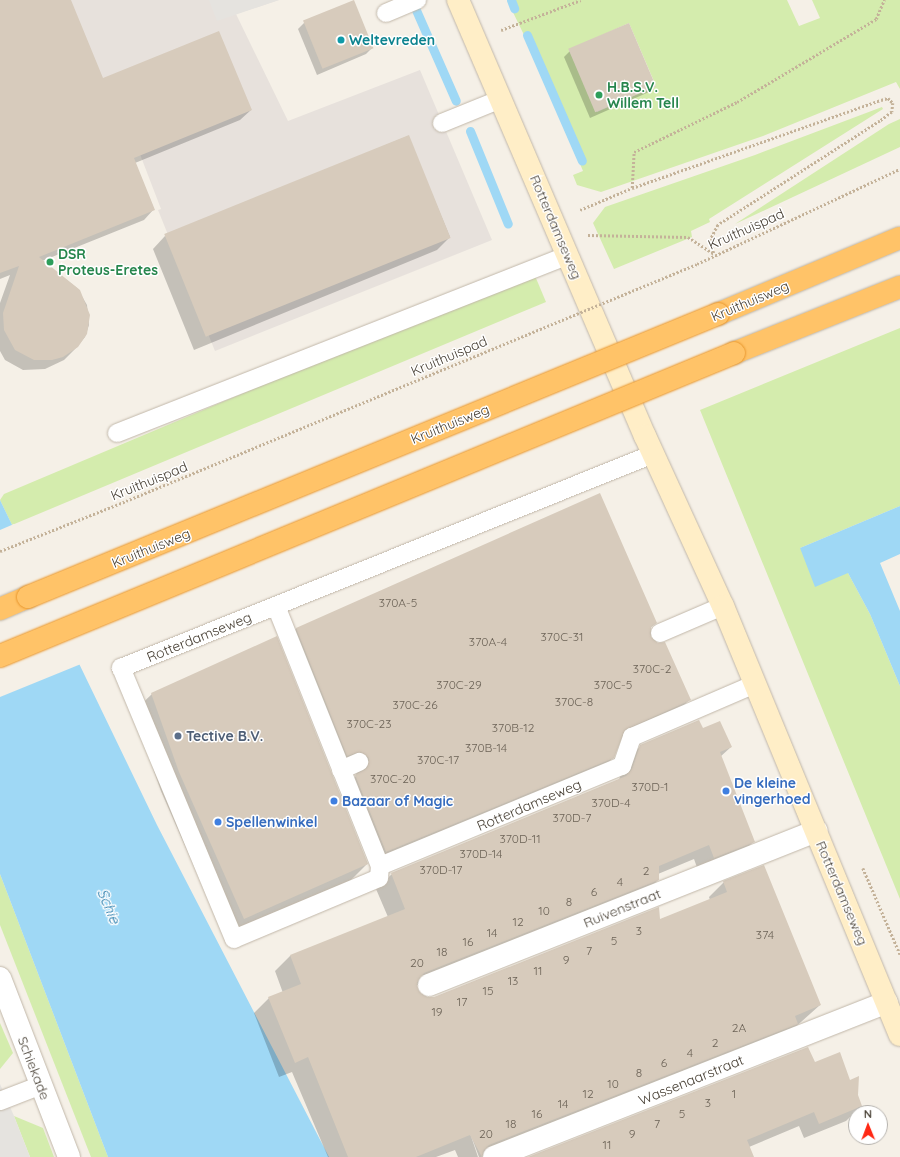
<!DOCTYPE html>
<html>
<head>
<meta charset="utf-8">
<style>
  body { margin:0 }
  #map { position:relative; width:900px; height:1157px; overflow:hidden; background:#f5f0e7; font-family:Quicksand,sans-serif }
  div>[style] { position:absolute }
  .industrial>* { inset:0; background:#e7e1dc }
  .green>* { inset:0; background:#d4ecad }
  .parking>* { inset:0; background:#e5e3df }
  .water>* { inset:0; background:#9fd8f5 }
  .pier>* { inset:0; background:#f5f0e7 }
  .shadow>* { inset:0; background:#0003 }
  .stream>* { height:9px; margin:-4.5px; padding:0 4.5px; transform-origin:4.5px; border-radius:4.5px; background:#9fd8f5 }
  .building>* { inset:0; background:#d7cbbc; transform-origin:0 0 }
  .path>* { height:2.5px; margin-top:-1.25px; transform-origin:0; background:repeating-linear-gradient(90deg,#c4b299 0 2px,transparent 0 4px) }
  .roads { filter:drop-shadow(0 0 1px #c1b7a9) drop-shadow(0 0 1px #c1b7a9) }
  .lane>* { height:18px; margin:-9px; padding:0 9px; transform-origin:9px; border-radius:9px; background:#fff }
  .street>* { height:22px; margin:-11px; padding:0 11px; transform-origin:11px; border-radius:11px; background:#fff }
  .secondary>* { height:22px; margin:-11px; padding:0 11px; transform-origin:11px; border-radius:11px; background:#ffeec7 }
  .highway>* { height:22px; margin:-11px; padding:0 11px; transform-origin:11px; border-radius:11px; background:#ffc368 }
  .path-bridge>* { height:2.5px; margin-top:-1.25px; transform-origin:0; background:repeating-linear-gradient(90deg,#c4b299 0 2px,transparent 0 4px) }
  .bridges { filter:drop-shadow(0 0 1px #e9972d) drop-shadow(0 0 1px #e9972d) }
  .highway-bridge>* { height:22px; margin:-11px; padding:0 11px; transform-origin:11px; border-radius:11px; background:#ffc368 }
  .dots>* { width:11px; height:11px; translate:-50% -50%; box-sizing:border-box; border:2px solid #fff; border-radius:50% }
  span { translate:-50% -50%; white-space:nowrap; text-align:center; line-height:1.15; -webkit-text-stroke:3px #fff; paint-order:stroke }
  .number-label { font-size:12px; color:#6c6357 }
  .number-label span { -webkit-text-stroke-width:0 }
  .culture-label { font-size:14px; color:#0d838f; font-weight:700 }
  .left { translate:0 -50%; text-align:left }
  .leisure-label { font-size:14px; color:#27864d; font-weight:700 }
  .street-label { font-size:14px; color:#484035 }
  .service-label { font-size:14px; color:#4e5e75; font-weight:700 }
  .shop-label { font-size:14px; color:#366cbe; font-weight:700 }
  .water-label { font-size:15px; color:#247bac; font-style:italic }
  .north { position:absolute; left:848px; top:1105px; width:40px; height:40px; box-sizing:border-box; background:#fff; border:1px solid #b6b3ae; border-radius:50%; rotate:359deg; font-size:11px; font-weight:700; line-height:16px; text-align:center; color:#484035 }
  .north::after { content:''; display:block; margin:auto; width:14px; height:18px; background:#ff2814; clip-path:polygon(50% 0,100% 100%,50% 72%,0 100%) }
</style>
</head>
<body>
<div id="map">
  <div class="industrial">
    <div style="clip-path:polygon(0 0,279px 0,236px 14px,288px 121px,420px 70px,492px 240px,215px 351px,158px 210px,161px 209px,110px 76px,72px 91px)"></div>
  </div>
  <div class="green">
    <div style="clip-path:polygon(evenodd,507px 0,787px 0,799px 26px,820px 18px,812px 0,900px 0,900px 89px,896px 82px,763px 136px,601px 192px,577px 185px,573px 175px,583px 171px,541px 70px,507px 0,629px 23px,656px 86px,597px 112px,569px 50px,629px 23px)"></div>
    <div style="clip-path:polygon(882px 107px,883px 109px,709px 219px,710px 222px,691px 231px,692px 237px,614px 269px,593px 223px,605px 207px,755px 155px)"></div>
    <div style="clip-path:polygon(900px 119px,900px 147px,735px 224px,889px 124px)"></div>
    <div style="clip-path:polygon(533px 271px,546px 302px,12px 525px,0 500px,4px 494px)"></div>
    <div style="clip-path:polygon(900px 328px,900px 506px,800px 548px,848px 573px,870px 614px,900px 686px,900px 899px,700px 410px)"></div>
    <div style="clip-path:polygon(0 874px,108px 1157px,91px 1157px,0 925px)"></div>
    <div style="clip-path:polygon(0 1023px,13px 1053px,0 1069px)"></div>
    <div style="clip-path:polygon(14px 1116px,43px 1128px,54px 1157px,30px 1157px)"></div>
  </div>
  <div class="parking">
    <div style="clip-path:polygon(209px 0,279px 0,217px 21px)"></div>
    <div style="clip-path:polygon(0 1084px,14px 1116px,30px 1157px,0 1157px)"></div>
  </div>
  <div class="water">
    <div style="clip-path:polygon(0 500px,157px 825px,329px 1157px,108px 1157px,0 874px)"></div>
    <div style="clip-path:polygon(900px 506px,900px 554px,880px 563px,900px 611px,900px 686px,870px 614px,848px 573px,815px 587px,800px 548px)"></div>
  </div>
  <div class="pier">
    <div style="clip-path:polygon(14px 524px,81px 664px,0 697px,0 530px)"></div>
  </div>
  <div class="shadow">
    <div style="clip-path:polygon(0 0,70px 0,103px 80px,251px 110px,240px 120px,135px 163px,154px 209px,144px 220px,42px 261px,77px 288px,87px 305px,89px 325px,85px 337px,75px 349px,64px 360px,45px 369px,23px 370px,5px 360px,0 351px,0 303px,10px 275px,0 279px)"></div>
    <div style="clip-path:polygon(353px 2px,372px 48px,366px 54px,317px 75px,298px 29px,304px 23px)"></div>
    <div style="clip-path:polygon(570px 51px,655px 86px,649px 92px,590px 118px,564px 57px)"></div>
    <div style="clip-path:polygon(408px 136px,450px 237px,437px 250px,194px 350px,153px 249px,165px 236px)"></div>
    <div style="clip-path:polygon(655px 623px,650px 628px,650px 638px,689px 700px,677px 712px,621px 737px,613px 758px,600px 770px,374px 864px,344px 788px,356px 776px,357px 770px,348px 763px,284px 640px,297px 628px)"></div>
    <div style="clip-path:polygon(152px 694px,367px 864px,348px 883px,225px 937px,161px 791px,133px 712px)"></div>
    <div style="clip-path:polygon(702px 729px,731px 747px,720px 757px,753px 842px,738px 857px,699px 873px,694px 859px,658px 874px,658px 880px,643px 895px,417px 985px,416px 990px,421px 996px,434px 998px,659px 920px,710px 900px,709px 897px,724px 882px,820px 1005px,782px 1039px,481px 1157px,479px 1157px,469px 1130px,478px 1157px,458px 1157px,455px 1150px,436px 1157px,328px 1157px,292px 1072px,279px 1077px,254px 1013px,269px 998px,283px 993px,275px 971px,290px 956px,388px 917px,376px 889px,392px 874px,619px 780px,625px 761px,641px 746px)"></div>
    <div style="clip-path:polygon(814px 1064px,850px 1081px,861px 1106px,846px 1121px,804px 1138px,799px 1126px,749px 1147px,753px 1157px,531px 1157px)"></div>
  </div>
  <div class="stream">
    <div style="left:511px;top:0;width:9px;rotate:69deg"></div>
    <div style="left:416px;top:10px;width:99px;rotate:66.3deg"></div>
    <div style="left:527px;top:35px;width:137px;rotate:66.4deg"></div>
    <div style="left:470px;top:131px;width:100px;rotate:67.8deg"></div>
  </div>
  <div class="building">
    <div style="clip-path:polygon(0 0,71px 0,103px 78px,219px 31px,252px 110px,134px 158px,155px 210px,39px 257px,80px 290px,90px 315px,87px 334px,78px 347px,63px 357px,52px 360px,34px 360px,15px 350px,4px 330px,3px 313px,19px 266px,0 273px)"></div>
    <div style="left:354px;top:0;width:52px;height:55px;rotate:68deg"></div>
    <div style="left:629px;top:23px;width:69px;height:66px;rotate:67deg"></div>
    <div style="left:409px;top:135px;width:111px;height:264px;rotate:68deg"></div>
    <div style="clip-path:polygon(600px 493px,657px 623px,651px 627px,651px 637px,658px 643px,665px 642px,691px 700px,625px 730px,614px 758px,386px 852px,355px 775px,367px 768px,369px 758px,360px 752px,347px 756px,296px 628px)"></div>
    <div style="clip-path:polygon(277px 636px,368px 864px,244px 919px,179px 772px,151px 693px)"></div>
    <div style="clip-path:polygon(699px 720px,703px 728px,720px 721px,732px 747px,720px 752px,755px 842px,714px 858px,709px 845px,659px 866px,659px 880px,424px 973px,417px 983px,418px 990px,427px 997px,434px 997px,659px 907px,660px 919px,727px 892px,723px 881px,764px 865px,821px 1005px,795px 1016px,798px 1024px,489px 1145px,484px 1150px,482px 1157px,470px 1135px,416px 1157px,348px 1157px,308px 1057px,295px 1063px,268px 997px,301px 984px,290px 955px,405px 909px,391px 873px,626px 776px,632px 769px,640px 745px)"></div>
    <div style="clip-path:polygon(808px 1047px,815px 1062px,840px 1052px,850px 1080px,859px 1076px,858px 1095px,862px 1106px,819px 1124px,814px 1112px,747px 1140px,754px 1157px,528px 1157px)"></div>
  </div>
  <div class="path">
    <div style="left:501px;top:30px;width:85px;rotate:-20.6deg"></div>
    <div style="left:632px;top:188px;width:36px;rotate:-87deg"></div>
    <div style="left:634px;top:152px;width:114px;rotate:-25.9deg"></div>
    <div style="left:737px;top:102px;width:162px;rotate:-30.8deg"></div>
    <div style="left:876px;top:19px;width:21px;rotate:-67deg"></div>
    <div style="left:580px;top:210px;width:56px;rotate:-22.9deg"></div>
    <div style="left:632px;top:188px;width:264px;rotate:-19.5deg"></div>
    <div style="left:881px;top:100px;width:7px;rotate:-16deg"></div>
    <div style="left:888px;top:98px;width:7px;rotate:45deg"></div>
    <div style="left:893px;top:103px;width:9px;rotate:96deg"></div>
    <div style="left:892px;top:112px;width:15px;rotate:143deg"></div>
    <div style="left:880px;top:121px;width:193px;rotate:147.3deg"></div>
    <div style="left:718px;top:225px;width:16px;rotate:117deg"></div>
    <div style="left:711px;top:239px;width:15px;rotate:79deg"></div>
    <div style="left:588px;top:235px;width:100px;rotate:1.1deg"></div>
    <div style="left:688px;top:237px;width:31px;rotate:33deg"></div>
    <div style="left:697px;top:264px;width:224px;rotate:-25.1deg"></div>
    <div style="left:0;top:551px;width:136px;rotate:-21.6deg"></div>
    <div style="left:863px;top:868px;width:94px;rotate:66.7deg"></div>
  </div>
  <div class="roads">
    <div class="lane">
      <div style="left:386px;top:13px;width:34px;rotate:-23deg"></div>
      <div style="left:442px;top:123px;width:64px;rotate:-22.1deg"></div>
      <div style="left:117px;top:433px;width:485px;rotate:-21.5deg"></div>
      <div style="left:276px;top:606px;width:280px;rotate:68.2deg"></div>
      <div style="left:380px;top:866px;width:262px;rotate:-22.5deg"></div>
      <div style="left:622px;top:766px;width:31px;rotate:-71deg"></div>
      <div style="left:632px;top:737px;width:134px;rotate:-23.3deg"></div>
      <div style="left:660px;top:633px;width:69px;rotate:-23.2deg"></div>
      <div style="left:341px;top:770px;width:20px;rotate:-24deg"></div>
      <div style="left:380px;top:866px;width:12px;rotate:95deg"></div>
      <div style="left:379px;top:878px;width:157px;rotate:157.2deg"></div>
      <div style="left:234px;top:939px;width:294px;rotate:-112.6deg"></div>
      <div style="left:121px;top:668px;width:573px;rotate:-21.91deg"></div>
      <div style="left:0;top:1101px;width:44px;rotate:-21.3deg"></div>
    </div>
    <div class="street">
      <div style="left:0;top:978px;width:192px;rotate:68.9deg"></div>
      <div style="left:429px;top:985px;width:417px;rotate:-21.7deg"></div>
      <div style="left:494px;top:1157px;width:422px;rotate:-21.5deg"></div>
    </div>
    <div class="secondary">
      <div style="left:458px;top:0;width:474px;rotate:66.8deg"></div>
      <div style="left:645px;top:436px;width:187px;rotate:65.4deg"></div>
      <div style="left:723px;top:606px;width:464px;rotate:67.6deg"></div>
    </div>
    <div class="highway">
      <div style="left:718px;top:314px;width:197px;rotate:-22.7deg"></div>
      <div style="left:734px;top:353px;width:179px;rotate:-21.7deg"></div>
      <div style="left:0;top:609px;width:30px;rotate:-23deg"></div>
    </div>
  </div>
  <div class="path-bridge">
    <div style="left:126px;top:501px;width:618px;rotate:-22.54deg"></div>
  </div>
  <div class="bridges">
    <div class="highway-bridge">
      <div style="left:28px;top:597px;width:746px;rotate:-22.3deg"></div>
      <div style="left:0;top:656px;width:794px;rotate:-22.43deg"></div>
    </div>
  </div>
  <div class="dots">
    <div style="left:341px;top:40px;background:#0f9aa8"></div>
    <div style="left:599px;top:95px;background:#2e9e5b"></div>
    <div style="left:50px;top:262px;background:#2e9e5b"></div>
    <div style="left:178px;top:736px;background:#5c6f8a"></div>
    <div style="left:726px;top:791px;background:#3f7fe0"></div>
    <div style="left:334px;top:801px;background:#3f7fe0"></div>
    <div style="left:218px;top:822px;background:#3f7fe0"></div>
  </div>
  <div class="number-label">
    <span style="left:398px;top:603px">370A-5</span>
    <span style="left:562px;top:637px">370C-31</span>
    <span style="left:488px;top:642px">370A-4</span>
    <span style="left:652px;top:669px">370C-2</span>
    <span style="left:459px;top:685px">370C-29</span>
    <span style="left:613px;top:685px">370C-5</span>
    <span style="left:574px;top:702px">370C-8</span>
    <span style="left:415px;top:705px">370C-26</span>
    <span style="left:369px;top:724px">370C-23</span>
    <span style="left:513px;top:728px">370B-12</span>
    <span style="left:486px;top:748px">370B-14</span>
    <span style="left:438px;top:760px">370C-17</span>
    <span style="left:393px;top:779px">370C-20</span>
    <span style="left:650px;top:787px">370D-1</span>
    <span style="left:611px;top:803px">370D-4</span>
    <span style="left:572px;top:818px">370D-7</span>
    <span style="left:520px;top:839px">370D-11</span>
    <span style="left:481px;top:854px">370D-14</span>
    <span style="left:441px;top:870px">370D-17</span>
    <span style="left:646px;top:871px">2</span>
    <span style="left:620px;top:882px">4</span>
    <span style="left:594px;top:892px">6</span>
    <span style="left:569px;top:902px">8</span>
    <span style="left:544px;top:911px">10</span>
    <span style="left:518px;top:922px">12</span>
    <span style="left:639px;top:931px">3</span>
    <span style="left:492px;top:933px">14</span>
    <span style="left:765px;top:935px">374</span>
    <span style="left:614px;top:941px">5</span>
    <span style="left:468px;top:942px">16</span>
    <span style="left:589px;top:951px">7</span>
    <span style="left:442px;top:952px">18</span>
    <span style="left:566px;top:960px">9</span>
    <span style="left:417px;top:963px">20</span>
    <span style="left:538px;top:971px">11</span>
    <span style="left:513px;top:981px">13</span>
    <span style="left:488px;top:991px">15</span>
    <span style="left:462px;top:1002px">17</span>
    <span style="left:437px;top:1012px">19</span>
    <span style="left:739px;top:1028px">2A</span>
    <span style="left:715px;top:1043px">2</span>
    <span style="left:690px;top:1053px">4</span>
    <span style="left:664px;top:1063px">6</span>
    <span style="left:639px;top:1073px">8</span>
    <span style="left:613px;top:1084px">10</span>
    <span style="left:588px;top:1094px">12</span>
    <span style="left:734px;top:1094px">1</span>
    <span style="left:708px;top:1103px">3</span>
    <span style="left:563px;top:1104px">14</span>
    <span style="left:537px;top:1114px">16</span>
    <span style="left:682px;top:1114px">5</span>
    <span style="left:511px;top:1124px">18</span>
    <span style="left:657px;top:1124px">7</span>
    <span style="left:486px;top:1134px">20</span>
    <span style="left:632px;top:1134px">9</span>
    <span style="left:607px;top:1145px">11</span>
  </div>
  <div class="culture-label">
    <span class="left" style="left:349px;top:40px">Weltevreden</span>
  </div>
  <div class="leisure-label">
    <span class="left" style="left:607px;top:95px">H.B.S.V.<br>Willem Tell</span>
    <span class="left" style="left:58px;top:262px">DSR<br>Proteus-Eretes</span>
  </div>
  <div class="street-label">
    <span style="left:556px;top:227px;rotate:67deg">Rotterdamseweg</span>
    <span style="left:746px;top:229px;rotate:-24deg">Kruithuispad</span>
    <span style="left:750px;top:301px;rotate:-23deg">Kruithuisweg</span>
    <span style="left:449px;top:356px;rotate:-23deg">Kruithuispad</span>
    <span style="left:450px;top:424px;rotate:-22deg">Kruithuisweg</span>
    <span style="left:149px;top:481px;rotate:-22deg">Kruithuispad</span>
    <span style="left:151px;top:548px;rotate:-22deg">Kruithuisweg</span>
    <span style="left:199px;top:637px;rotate:-22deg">Rotterdamseweg</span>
    <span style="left:529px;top:805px;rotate:-23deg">Rotterdamseweg</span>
    <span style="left:842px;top:893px;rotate:67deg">Rotterdamseweg</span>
    <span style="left:622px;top:908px;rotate:-22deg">Ruivenstraat</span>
    <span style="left:34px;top:1068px;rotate:69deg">Schiekade</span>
    <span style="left:691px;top:1080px;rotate:-22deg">Wassenaarstraat</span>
  </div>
  <div class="service-label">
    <span class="left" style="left:186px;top:736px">Tective B.V.</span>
  </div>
  <div class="shop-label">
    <span class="left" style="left:734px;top:791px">De kleine<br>vingerhoed</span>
    <span class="left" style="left:342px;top:801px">Bazaar of Magic</span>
    <span class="left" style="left:226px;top:822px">Spellenwinkel</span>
  </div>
  <div class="water-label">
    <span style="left:109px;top:906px;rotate:67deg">Schie</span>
  </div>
  <div class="north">N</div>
</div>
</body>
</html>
